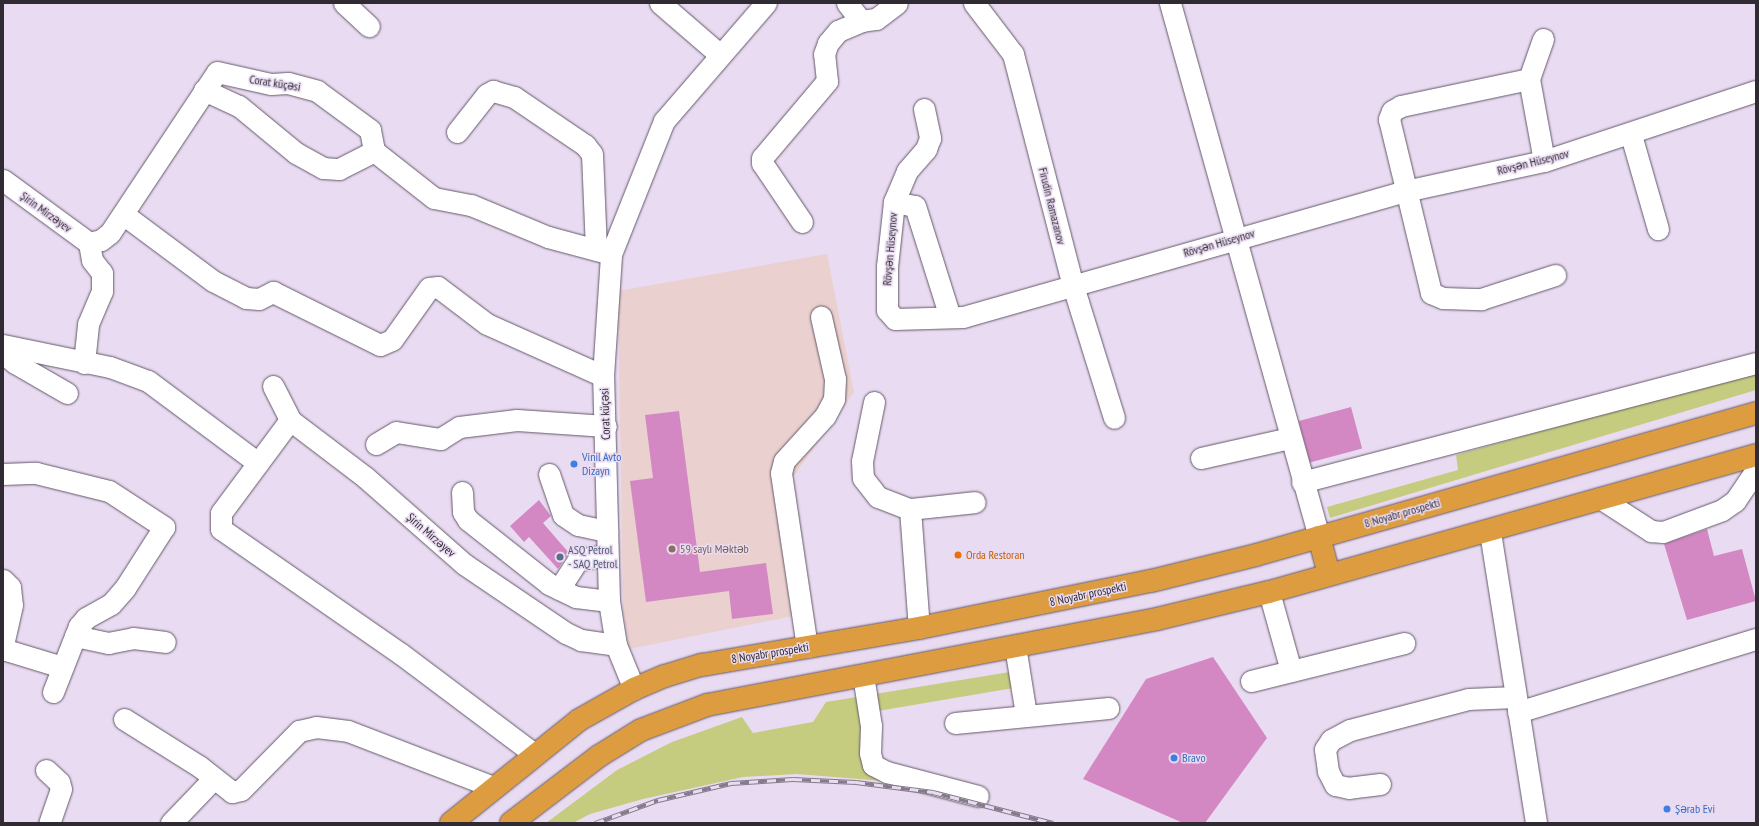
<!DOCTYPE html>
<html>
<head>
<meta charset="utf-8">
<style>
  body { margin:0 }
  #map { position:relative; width:1759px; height:826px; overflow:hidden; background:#e9dbf1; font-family:"PT Sans Narrow",sans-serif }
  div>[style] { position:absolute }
  .education>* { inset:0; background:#ead0ce }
  .green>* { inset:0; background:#c6cc7f }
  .building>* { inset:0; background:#d488c3; transform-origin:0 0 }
  .roads { filter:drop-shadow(0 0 1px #63586a) drop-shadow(0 0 1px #63586a) }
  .minor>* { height:21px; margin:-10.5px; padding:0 10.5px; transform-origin:10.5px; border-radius:10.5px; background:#fff }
  .highway>* { height:22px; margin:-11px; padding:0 11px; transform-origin:11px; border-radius:11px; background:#dc9c3f }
  .rail>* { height:4.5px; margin-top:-2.25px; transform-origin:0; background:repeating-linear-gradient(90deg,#e9dbf1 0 9px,#847b8a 0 18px); box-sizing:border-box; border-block:1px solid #847b8a }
  .dots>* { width:11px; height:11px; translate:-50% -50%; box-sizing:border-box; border:2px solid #e9dbf1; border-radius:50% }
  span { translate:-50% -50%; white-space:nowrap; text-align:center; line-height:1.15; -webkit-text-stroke:3px #e9dbf1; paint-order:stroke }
  .street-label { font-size:12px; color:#302b33 }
  .shop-label { font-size:12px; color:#366cbe }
  .left { translate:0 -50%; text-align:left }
  .education-label { font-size:12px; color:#785e54 }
  .service-label { font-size:12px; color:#4e5e75 }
  .food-label { font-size:12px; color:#c56008 }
  .frame { position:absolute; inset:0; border:4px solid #302b33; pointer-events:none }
</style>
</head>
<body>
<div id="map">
  <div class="education">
    <div style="clip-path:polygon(827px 254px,854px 392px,793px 477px,813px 612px,629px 649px,623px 611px,618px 291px)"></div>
  </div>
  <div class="green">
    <div style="clip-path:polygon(1756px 371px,1756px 390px,1330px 518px,1327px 507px,1458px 470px,1456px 455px)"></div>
    <div style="clip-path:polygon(1016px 671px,1020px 687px,878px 711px,883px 781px,797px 774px,743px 777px,643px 799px,590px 814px,573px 823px,546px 823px,617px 770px,672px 742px,742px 717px,753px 733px,813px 722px,826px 702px)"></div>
  </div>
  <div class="building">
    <div style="left:1351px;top:407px;width:43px;height:54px;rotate:75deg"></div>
    <div style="clip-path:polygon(679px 411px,700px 572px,766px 563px,773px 614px,732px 619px,729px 591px,646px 602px,630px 481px,653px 478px,645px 415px)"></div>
    <div style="clip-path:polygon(539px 500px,551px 516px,543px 523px,569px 553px,558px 569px,529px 537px,524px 542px,510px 526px)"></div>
    <div style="clip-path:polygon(1707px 529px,1714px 556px,1742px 549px,1756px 601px,1687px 620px,1664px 544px)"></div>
    <div style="clip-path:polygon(1213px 657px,1267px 738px,1205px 823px,1183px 823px,1083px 779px,1146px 679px)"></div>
  </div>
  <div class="roads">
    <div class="minor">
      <div style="left:344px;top:3px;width:34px;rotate:43deg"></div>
      <div style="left:660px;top:3px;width:78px;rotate:40.8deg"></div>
      <div style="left:847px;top:3px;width:23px;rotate:52deg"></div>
      <div style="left:861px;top:21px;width:15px;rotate:-8deg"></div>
      <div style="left:876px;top:19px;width:26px;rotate:-37deg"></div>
      <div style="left:974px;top:3px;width:64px;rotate:52.6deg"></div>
      <div style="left:1013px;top:54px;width:240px;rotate:75.5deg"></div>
      <div style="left:1073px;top:286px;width:138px;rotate:72.7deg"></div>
      <div style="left:1170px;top:3px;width:554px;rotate:74.41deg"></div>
      <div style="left:1543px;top:39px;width:42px;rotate:109.3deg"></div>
      <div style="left:1529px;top:79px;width:83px;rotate:79.6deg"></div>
      <div style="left:1529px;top:79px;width:131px;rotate:168.1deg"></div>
      <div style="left:1401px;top:106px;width:10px;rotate:151deg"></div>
      <div style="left:1392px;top:111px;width:9px;rotate:111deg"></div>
      <div style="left:1389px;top:119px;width:179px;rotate:76.4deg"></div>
      <div style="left:1431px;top:293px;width:13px;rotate:23deg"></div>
      <div style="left:1443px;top:298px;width:38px;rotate:2deg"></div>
      <div style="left:1481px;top:299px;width:78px;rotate:-18deg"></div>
      <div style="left:204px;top:90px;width:38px;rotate:25deg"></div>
      <div style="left:239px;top:106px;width:74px;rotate:39.5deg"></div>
      <div style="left:296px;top:153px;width:31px;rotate:29deg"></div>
      <div style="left:323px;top:168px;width:16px;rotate:4deg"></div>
      <div style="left:339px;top:169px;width:39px;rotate:-27deg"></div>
      <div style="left:374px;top:151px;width:76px;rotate:38.1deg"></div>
      <div style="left:434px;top:198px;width:38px;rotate:11deg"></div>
      <div style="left:471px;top:205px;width:83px;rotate:22.6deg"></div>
      <div style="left:548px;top:237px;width:65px;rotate:15.1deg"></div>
      <div style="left:924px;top:109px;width:30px;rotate:78deg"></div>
      <div style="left:930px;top:138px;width:12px;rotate:110deg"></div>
      <div style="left:926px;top:149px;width:29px;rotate:131deg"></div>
      <div style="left:907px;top:171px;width:34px;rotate:113deg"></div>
      <div style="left:894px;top:202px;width:64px;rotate:96.2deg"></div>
      <div style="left:887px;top:266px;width:44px;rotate:90deg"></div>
      <div style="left:887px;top:310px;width:12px;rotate:48deg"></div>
      <div style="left:895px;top:319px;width:68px;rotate:-1.7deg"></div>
      <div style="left:963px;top:317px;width:460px;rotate:-15.9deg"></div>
      <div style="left:1405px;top:191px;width:142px;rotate:-12.2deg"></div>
      <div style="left:1544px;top:161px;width:223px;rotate:-18.3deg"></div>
      <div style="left:457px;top:132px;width:48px;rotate:-51.7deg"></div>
      <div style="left:487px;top:94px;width:7px;rotate:-27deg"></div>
      <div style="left:493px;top:91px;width:22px;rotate:16deg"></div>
      <div style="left:514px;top:97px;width:86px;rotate:34.1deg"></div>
      <div style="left:585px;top:145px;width:11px;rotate:52deg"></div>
      <div style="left:592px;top:154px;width:96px;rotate:87.6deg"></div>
      <div style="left:1631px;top:135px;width:98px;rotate:74deg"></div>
      <div style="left:3px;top:180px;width:107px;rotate:36.2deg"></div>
      <div style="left:894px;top:202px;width:21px;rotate:11deg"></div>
      <div style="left:915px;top:206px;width:116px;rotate:72.5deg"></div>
      <div style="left:123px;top:214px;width:112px;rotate:36.7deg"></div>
      <div style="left:213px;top:281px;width:37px;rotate:27deg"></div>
      <div style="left:246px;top:298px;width:13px;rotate:4deg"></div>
      <div style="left:259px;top:299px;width:16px;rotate:-27deg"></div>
      <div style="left:273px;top:292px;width:119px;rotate:26.4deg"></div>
      <div style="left:380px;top:345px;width:13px;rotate:-23deg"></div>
      <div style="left:392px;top:340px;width:64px;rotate:-54.6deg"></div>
      <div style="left:429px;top:288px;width:9px;rotate:-6deg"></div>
      <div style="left:438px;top:287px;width:61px;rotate:37.1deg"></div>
      <div style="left:487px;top:324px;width:127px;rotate:24.1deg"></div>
      <div style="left:802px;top:222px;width:71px;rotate:-124.1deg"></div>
      <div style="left:762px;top:163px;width:5px;rotate:-90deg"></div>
      <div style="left:762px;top:158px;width:101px;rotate:-49.8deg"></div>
      <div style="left:827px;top:81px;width:27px;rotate:-96deg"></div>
      <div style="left:824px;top:54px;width:12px;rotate:-70deg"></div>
      <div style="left:828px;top:43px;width:16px;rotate:-50deg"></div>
      <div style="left:838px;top:31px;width:25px;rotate:-23deg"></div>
      <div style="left:89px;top:243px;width:12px;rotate:-14deg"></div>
      <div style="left:101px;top:240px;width:11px;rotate:-38deg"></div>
      <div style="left:110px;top:233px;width:193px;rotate:-56.4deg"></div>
      <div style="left:217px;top:72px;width:55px;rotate:12.5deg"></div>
      <div style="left:271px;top:84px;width:17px;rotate:-3deg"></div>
      <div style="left:288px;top:83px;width:30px;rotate:15deg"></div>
      <div style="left:317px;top:91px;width:66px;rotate:36.3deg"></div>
      <div style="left:370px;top:130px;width:21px;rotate:79deg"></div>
      <div style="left:3px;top:345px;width:109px;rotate:11.6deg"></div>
      <div style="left:110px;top:367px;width:40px;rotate:20.2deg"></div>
      <div style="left:148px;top:381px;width:137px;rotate:36.7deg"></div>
      <div style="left:3px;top:353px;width:16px;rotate:40deg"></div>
      <div style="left:15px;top:363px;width:60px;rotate:30deg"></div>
      <div style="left:84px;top:363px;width:39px;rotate:-84deg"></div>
      <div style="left:88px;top:324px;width:36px;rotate:-67deg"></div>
      <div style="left:102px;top:291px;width:18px;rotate:-90deg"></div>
      <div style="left:102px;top:273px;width:16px;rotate:-128deg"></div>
      <div style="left:92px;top:260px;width:17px;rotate:-100deg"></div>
      <div style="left:273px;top:386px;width:38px;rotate:63deg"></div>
      <div style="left:290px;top:420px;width:94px;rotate:37.2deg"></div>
      <div style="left:365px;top:477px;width:132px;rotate:41.3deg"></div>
      <div style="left:464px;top:564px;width:123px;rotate:34.1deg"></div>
      <div style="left:566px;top:633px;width:17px;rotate:25deg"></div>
      <div style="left:581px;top:640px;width:35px;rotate:8deg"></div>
      <div style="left:874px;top:402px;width:60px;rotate:101.5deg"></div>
      <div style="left:862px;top:461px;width:17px;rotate:87deg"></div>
      <div style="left:863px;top:478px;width:24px;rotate:52deg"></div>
      <div style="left:878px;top:497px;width:34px;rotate:21deg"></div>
      <div style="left:910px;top:509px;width:119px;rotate:85.7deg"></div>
      <div style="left:290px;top:420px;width:116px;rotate:126.6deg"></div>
      <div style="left:221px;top:513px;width:16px;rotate:90deg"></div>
      <div style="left:221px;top:529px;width:219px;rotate:34.8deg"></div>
      <div style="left:401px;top:654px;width:166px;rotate:36.9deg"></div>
      <div style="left:376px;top:444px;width:23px;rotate:-31deg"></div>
      <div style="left:396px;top:432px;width:45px;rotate:9deg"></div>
      <div style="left:440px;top:439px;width:22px;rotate:-32deg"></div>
      <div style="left:459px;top:427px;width:58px;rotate:-6.9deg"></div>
      <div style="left:517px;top:420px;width:89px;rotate:3.9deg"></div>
      <div style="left:1201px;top:458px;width:91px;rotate:-12.7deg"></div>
      <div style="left:3px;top:474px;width:33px;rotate:-2deg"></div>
      <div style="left:36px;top:473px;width:75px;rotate:13.9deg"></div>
      <div style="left:109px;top:491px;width:66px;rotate:33.2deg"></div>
      <div style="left:164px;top:527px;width:72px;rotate:122.6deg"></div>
      <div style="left:125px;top:588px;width:21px;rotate:131deg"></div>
      <div style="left:111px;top:604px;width:29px;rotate:151deg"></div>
      <div style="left:86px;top:618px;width:11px;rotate:131deg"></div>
      <div style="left:79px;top:626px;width:71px;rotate:111.5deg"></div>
      <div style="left:549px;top:474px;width:43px;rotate:71.1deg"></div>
      <div style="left:563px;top:515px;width:18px;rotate:34deg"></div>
      <div style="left:578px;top:525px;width:30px;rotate:12deg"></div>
      <div style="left:1302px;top:482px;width:469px;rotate:-14.7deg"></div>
      <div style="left:462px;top:492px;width:20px;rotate:87deg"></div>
      <div style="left:463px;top:512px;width:9px;rotate:58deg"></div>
      <div style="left:468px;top:520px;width:103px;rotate:38.3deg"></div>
      <div style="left:549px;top:584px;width:30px;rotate:26deg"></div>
      <div style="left:576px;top:597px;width:33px;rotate:7deg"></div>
      <div style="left:1600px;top:498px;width:61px;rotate:32.9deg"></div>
      <div style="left:1651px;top:531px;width:12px;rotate:5deg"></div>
      <div style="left:1663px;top:532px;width:63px;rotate:-20.4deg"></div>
      <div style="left:1722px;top:510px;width:16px;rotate:-35deg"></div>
      <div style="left:1735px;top:501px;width:37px;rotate:-56deg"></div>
      <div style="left:910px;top:509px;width:65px;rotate:-6.1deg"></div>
      <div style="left:1490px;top:532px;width:295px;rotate:81deg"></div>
      <div style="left:3px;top:580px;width:10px;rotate:45deg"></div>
      <div style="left:10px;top:587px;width:18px;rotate:84deg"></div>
      <div style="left:12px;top:605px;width:41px;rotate:102.7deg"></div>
      <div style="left:559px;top:589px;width:35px;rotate:-57deg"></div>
      <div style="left:578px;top:560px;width:29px;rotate:-10deg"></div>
      <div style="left:1269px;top:592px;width:82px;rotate:74.4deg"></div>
      <div style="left:75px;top:636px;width:34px;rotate:12deg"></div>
      <div style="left:108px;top:643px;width:25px;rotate:-11deg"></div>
      <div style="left:133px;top:638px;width:32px;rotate:7deg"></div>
      <div style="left:3px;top:645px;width:6px;rotate:59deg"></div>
      <div style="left:6px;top:650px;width:59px;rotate:16.9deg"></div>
      <div style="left:1015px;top:646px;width:70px;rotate:80.9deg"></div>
      <div style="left:807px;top:647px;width:176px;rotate:-98.5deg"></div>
      <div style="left:781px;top:473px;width:12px;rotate:-76deg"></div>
      <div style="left:784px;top:461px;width:61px;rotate:-47.7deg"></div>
      <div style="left:825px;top:416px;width:19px;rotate:-62deg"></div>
      <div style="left:834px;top:399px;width:20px;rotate:-87deg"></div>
      <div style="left:835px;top:379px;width:64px;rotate:-102.7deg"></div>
      <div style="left:863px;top:675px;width:52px;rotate:81.1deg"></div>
      <div style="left:871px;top:726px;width:27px;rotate:92deg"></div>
      <div style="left:870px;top:753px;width:12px;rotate:76deg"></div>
      <div style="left:873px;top:765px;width:16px;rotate:27deg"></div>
      <div style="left:887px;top:772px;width:94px;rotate:14.8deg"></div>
      <div style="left:1251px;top:681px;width:158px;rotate:-13.9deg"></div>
      <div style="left:634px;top:689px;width:48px;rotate:-112.2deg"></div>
      <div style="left:616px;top:645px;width:45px;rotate:-99deg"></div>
      <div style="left:609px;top:601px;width:225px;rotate:-91.5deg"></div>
      <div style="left:603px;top:376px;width:122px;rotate:-86.2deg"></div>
      <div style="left:611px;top:254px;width:143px;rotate:-68.3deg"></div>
      <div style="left:664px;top:121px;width:156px;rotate:-49.2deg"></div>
      <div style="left:1518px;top:712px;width:249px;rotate:-17.1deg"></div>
      <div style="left:124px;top:719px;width:89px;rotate:32.1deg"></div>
      <div style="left:199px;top:766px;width:42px;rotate:38.2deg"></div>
      <div style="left:232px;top:792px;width:9px;rotate:-13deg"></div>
      <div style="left:241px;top:790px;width:83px;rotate:-45.5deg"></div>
      <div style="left:299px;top:731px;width:17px;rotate:-13deg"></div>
      <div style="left:316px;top:727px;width:32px;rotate:7deg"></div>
      <div style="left:348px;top:731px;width:155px;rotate:21.1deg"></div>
      <div style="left:955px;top:723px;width:154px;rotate:-5.6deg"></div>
      <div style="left:46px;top:770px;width:18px;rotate:43deg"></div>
      <div style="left:59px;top:782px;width:7px;rotate:74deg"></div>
      <div style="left:61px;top:789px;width:36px;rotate:109deg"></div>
      <div style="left:1380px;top:784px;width:31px;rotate:173deg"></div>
      <div style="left:1349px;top:788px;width:14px;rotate:-168deg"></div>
      <div style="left:1335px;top:785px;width:16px;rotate:-117deg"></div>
      <div style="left:1328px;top:771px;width:22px;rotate:-98deg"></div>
      <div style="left:1325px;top:749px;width:11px;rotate:-56deg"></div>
      <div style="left:1331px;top:740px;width:21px;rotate:-28deg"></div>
      <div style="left:1350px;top:730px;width:122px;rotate:-14.7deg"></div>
      <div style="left:1468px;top:699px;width:47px;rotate:-2.4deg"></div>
      <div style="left:171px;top:823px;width:61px;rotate:-46.3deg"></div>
    </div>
    <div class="highway">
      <div style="left:1319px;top:537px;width:39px;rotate:75deg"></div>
      <div style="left:451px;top:823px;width:164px;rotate:-38.8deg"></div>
      <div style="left:579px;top:720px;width:63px;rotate:-29.4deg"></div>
      <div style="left:634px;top:689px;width:34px;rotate:-23deg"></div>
      <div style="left:665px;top:676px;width:39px;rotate:-17deg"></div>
      <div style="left:702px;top:665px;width:220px;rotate:-9.7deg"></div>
      <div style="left:919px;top:628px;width:237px;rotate:-11.5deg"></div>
      <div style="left:1151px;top:581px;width:108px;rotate:-13.9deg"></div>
      <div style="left:1256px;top:555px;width:520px;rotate:-15.85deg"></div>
      <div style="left:511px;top:823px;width:111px;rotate:-37.3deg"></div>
      <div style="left:599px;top:756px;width:49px;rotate:-31.8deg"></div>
      <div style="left:641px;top:730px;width:71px;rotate:-20.7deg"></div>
      <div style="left:707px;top:705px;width:458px;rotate:-10.8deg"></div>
      <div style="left:1157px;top:619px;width:115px;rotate:-13.6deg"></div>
      <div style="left:1269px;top:592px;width:506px;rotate:-15.71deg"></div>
    </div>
  </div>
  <div class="rail">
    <div style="left:595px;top:823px;width:67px;rotate:-20.1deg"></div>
    <div style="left:658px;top:800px;width:75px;rotate:-13.1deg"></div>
    <div style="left:731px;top:783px;width:62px;rotate:-3.7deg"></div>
    <div style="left:793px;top:779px;width:63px;rotate:2.7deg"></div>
    <div style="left:856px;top:782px;width:78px;rotate:7.4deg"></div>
    <div style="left:933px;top:792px;width:124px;rotate:14.5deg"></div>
  </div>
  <div class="dots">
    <div style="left:574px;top:464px;background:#3f7fe0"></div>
    <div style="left:672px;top:549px;background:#8d6e63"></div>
    <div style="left:958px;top:555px;background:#e8710a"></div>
    <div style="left:560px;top:557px;background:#5c6f8a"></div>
    <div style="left:1174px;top:758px;background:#3f7fe0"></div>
    <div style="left:1667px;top:809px;background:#3f7fe0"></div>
  </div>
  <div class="street-label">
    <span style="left:275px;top:83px;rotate:9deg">Corat küçəsi</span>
    <span style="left:1533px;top:162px;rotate:-14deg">Rövşən Hüseynov</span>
    <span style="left:1052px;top:206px;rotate:76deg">Firudin Ramazanov</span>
    <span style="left:46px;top:212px;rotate:36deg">Şirin Mirzəyev</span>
    <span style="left:1219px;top:243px;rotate:-16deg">Rövşən Hüseynov</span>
    <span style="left:890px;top:249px;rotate:-85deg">Rövşən Hüseynov</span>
    <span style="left:605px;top:414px;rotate:-92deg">Corat küçəsi</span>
    <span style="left:1402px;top:513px;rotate:-16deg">8 Noyabr prospekti</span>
    <span style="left:431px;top:535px;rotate:41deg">Şirin Mirzəyev</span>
    <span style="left:1088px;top:594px;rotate:-12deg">8 Noyabr prospekti</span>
    <span style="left:770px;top:653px;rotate:-9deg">8 Noyabr prospekti</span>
  </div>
  <div class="shop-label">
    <span class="left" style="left:582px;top:464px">Vinil Avto<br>Dizayn</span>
    <span class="left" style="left:1182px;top:758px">Bravo</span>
    <span class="left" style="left:1675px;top:809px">Şərab Evi</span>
  </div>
  <div class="education-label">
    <span class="left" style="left:680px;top:549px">59 saylı Məktəb</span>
  </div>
  <div class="service-label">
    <span class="left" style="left:568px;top:557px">ASQ Petrol<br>- SAQ Petrol</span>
  </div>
  <div class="food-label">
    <span class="left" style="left:966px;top:555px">Orda Restoran</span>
  </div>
  <div class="frame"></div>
</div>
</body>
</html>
